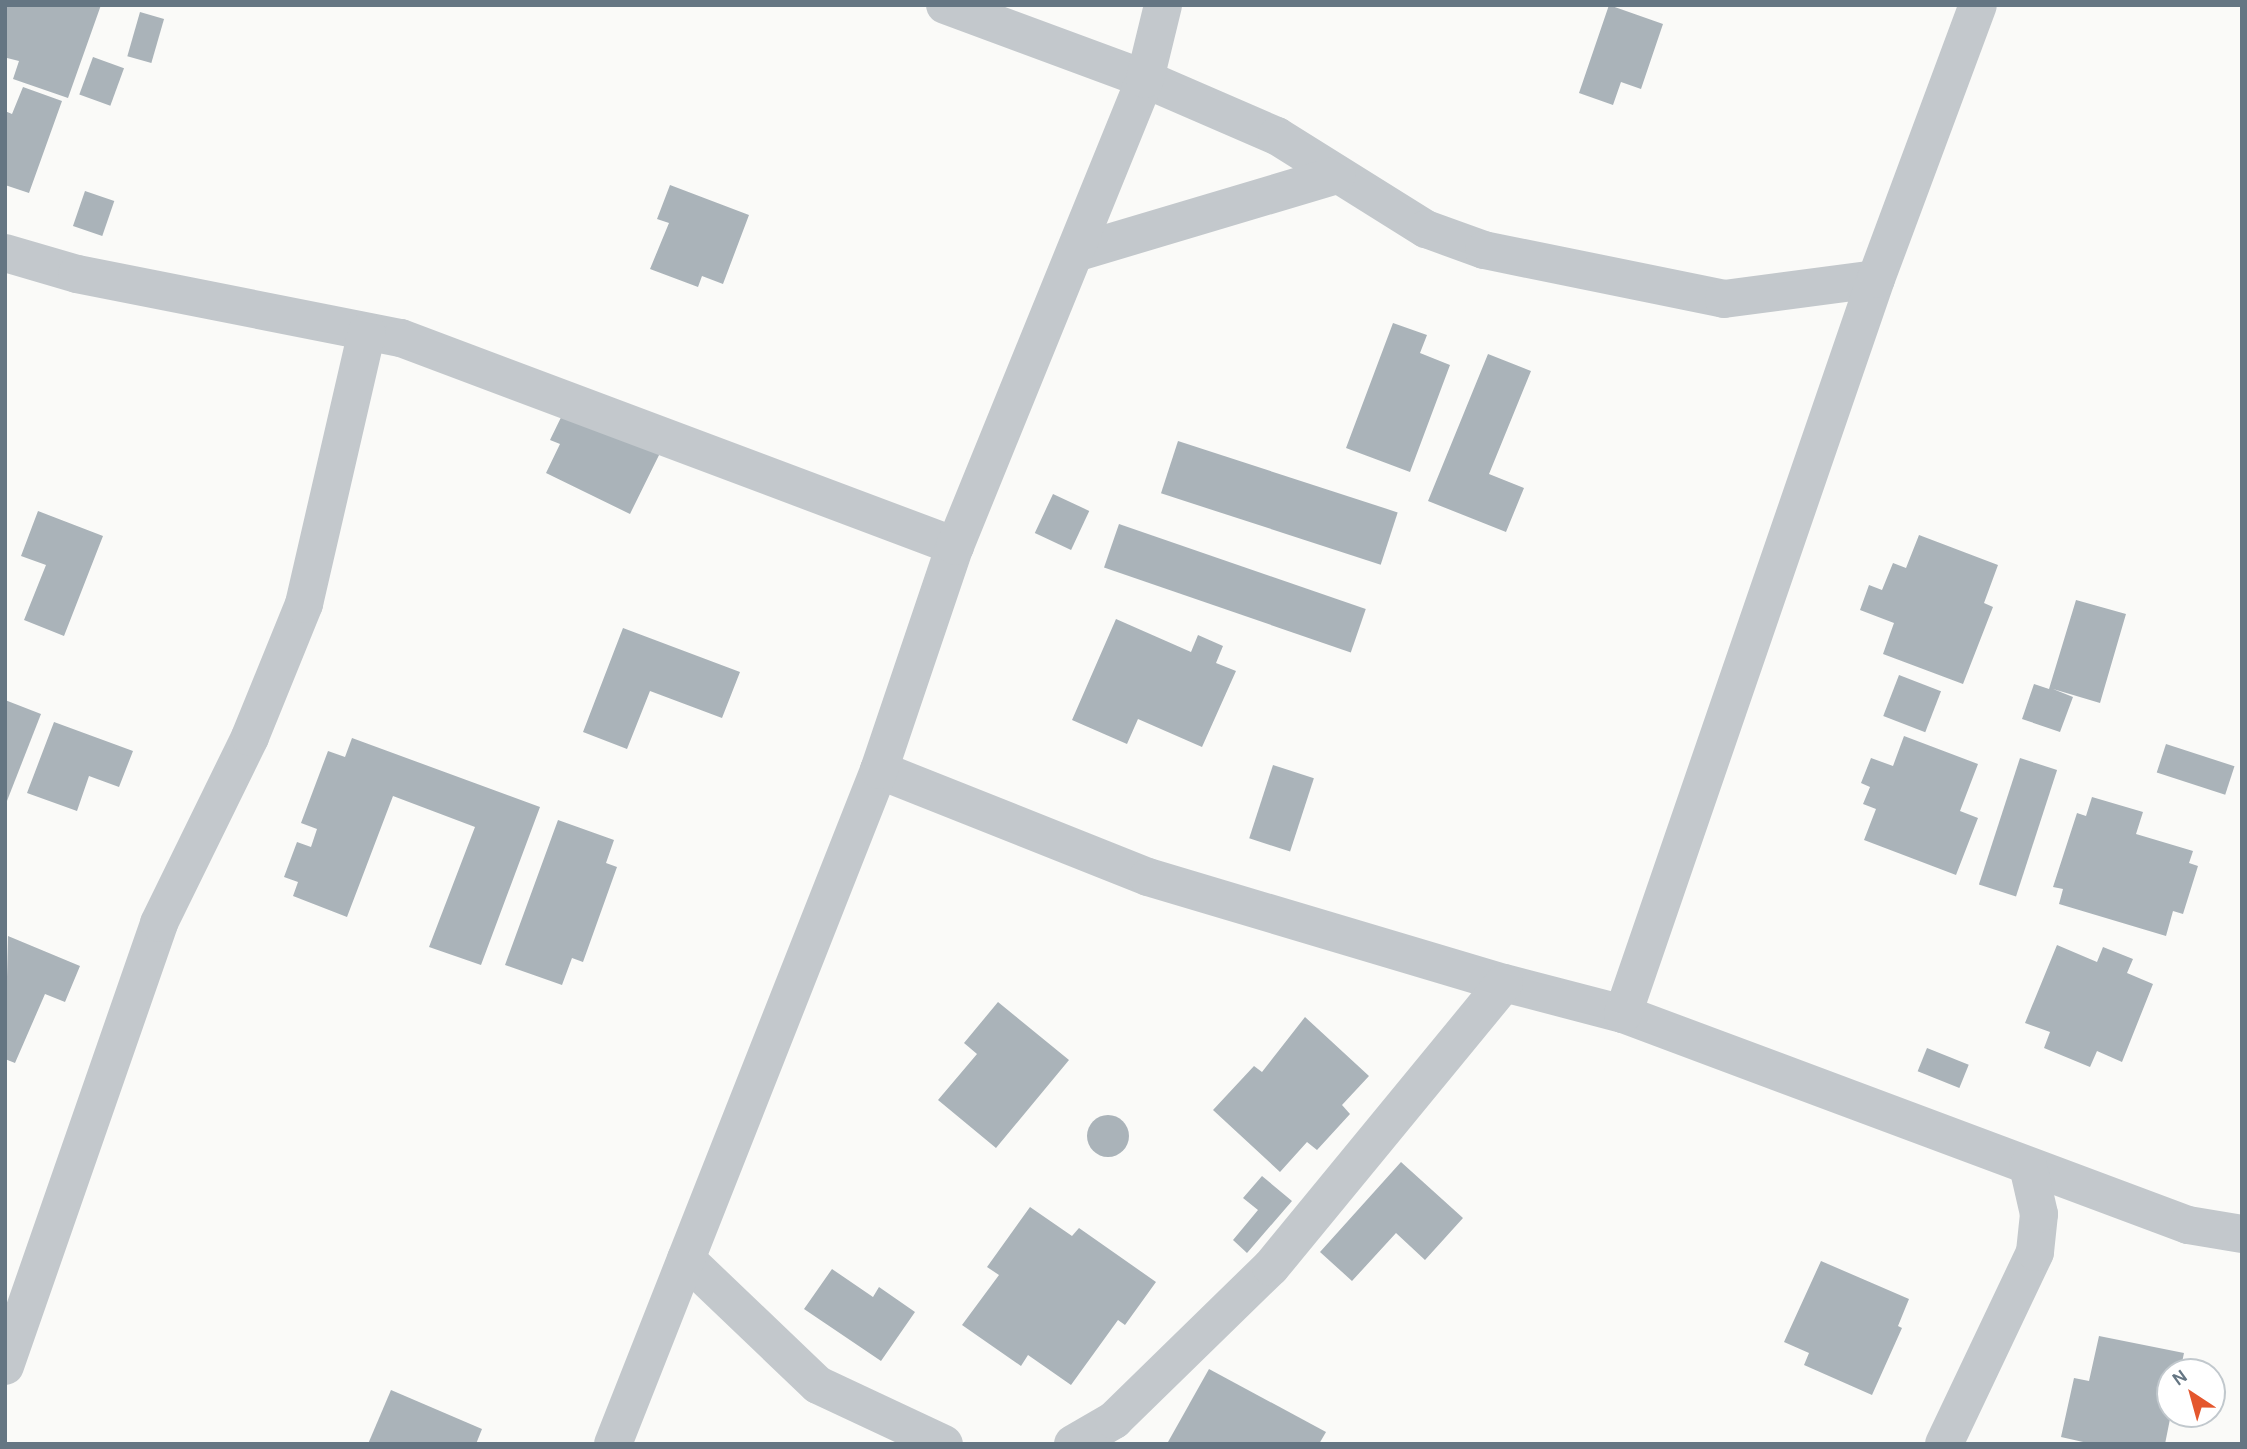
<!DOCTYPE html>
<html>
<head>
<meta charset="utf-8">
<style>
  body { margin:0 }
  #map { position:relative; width:2247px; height:1449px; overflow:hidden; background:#fafaf8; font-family:Karla,sans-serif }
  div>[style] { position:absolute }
  .building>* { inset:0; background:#aab3b9; transform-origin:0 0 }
  .round { border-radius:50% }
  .minor>* { height:38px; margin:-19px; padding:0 19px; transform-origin:19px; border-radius:19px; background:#c3c8cc }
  span { translate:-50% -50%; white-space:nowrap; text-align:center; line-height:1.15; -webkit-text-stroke:7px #fff; paint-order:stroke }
  .frame { position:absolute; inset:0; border:7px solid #657683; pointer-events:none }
  .north { position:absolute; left:2156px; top:1358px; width:70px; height:70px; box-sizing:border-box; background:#fff; border:2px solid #c1c8cd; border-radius:50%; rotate:324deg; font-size:19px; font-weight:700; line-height:28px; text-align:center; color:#657683 }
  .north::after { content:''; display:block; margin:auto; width:24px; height:32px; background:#e4572e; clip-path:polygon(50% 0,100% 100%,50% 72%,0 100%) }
</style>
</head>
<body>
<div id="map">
  <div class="building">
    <div style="clip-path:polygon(5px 5px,101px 5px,68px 98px,13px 79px,19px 61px,7px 58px,5px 63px)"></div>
    <div style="clip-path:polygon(1609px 5px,1663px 24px,1641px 89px,1621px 82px,1613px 105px,1579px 93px)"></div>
    <div style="left:140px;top:12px;width:25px;height:46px;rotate:16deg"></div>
    <div style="left:93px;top:57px;width:33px;height:40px;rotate:20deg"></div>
    <div style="clip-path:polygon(23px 87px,62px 101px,29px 193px,5px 185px,5px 111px,12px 114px)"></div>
    <div style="clip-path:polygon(670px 185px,749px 215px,723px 284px,702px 276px,698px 287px,650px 269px,669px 223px,657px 219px)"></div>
    <div style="left:85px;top:191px;width:31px;height:37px;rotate:19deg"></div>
    <div style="clip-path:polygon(1393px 323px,1427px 335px,1420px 353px,1450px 365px,1410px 472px,1346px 448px)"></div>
    <div style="clip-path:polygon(1488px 354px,1531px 371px,1489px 474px,1524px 488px,1506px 532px,1428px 501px)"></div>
    <div style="clip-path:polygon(568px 403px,662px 449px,630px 514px,546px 473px,560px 444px,550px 440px)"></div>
    <div style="left:1178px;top:441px;width:231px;height:55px;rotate:18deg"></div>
    <div style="left:1053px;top:494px;width:40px;height:43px;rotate:25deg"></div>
    <div style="clip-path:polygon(38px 511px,103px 536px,64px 636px,24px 620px,46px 565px,21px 556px)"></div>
    <div style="left:1119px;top:524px;width:261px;height:46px;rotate:19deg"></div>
    <div style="clip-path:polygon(1919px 535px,1998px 565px,1984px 603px,1993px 607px,1963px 684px,1883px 654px,1894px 623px,1860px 610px,1869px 585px,1882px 590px,1893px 563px,1906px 568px)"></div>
    <div style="clip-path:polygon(2076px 600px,2126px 614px,2100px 703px,2053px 689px,2073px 697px,2060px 732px,2022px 719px,2034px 684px,2049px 689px)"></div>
    <div style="clip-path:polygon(1116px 619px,1191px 652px,1198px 635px,1223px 646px,1216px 663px,1236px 671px,1202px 747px,1138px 719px,1127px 744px,1072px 720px)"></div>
    <div style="clip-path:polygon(623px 628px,740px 672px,722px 718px,650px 691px,627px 749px,583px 732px)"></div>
    <div style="left:1899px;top:675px;width:45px;height:44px;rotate:21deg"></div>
    <div style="clip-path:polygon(5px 700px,41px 714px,5px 806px)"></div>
    <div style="clip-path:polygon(54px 722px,133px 751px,119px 787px,89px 776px,77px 811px,27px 793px)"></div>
    <div style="clip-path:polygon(1904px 736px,1978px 764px,1960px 811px,1978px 818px,1956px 875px,1864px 840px,1876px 809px,1863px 804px,1870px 787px,1861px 783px,1871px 758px,1893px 766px)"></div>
    <div style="clip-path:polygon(352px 738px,540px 807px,481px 965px,429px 947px,475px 827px,393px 796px,347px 917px,293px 896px,298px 882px,284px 877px,297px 842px,311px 847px,317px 829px,301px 823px,328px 751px,345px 757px)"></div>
    <div style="left:2166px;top:744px;width:72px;height:30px;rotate:18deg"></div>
    <div style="left:2020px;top:758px;width:39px;height:133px;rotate:18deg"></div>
    <div style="left:1273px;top:765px;width:43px;height:77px;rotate:18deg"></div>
    <div style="clip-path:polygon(2092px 797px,2143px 812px,2136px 834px,2193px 851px,2189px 863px,2198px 866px,2183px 914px,2173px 911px,2166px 936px,2059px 904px,2063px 889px,2053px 887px,2077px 813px,2086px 816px)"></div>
    <div style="clip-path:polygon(558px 820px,614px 840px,606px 863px,617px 867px,583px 962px,572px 958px,562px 985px,505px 965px)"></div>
    <div style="clip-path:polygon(8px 936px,80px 966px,65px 1002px,45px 994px,15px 1063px,5px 1059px)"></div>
    <div style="clip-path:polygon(2057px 945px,2097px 962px,2103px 947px,2133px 959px,2127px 973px,2153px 984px,2122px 1062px,2097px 1051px,2090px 1067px,2044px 1048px,2050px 1032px,2025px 1023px)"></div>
    <div style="clip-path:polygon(998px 1002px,1069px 1060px,996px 1148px,938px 1100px,977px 1054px,964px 1043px)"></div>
    <div style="clip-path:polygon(1305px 1017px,1369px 1076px,1342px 1105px,1350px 1114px,1317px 1150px,1307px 1142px,1280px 1172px,1213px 1110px,1254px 1066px,1262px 1072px)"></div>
    <div style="left:1927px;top:1048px;width:45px;height:25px;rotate:22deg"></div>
    <div class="round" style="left:1087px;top:1115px;width:42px;height:42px"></div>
    <div style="clip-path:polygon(1401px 1162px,1463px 1218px,1425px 1260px,1396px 1233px,1352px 1281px,1320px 1252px)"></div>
    <div style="clip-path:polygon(1262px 1176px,1292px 1201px,1247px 1253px,1233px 1240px,1258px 1210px,1243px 1198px)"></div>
    <div style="clip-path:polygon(1030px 1207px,1072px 1236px,1079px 1228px,1156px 1282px,1125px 1325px,1118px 1320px,1071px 1385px,1028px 1355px,1021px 1366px,962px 1325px,999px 1275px,987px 1267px)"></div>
    <div style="clip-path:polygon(1821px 1261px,1909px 1299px,1898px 1326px,1902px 1328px,1872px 1395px,1804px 1365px,1809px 1353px,1784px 1342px)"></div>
    <div style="clip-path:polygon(832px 1269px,873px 1297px,879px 1287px,915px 1312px,881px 1361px,804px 1309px)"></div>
    <div style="clip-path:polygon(2099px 1336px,2184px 1353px,2180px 1372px,2170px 1372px,2171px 1414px,2165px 1444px,2092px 1444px,2061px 1437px,2074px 1378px,2089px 1381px)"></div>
    <div style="clip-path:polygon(1209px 1369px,1326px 1432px,1319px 1444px,1168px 1442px)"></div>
    <div style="clip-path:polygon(391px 1390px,482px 1429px,476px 1444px,368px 1444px)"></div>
  </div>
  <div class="minor">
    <div style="left:945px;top:5px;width:213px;rotate:20.3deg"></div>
    <div style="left:1145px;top:79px;width:144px;rotate:23.4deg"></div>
    <div style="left:1277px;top:136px;width:176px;rotate:32deg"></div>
    <div style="left:1426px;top:229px;width:62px;rotate:19.9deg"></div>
    <div style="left:1484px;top:250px;width:245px;rotate:11.5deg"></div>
    <div style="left:1724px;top:299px;width:153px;rotate:-7.5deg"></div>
    <div style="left:5px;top:253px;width:75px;rotate:16.3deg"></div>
    <div style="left:77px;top:274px;width:330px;rotate:11.2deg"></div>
    <div style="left:401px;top:338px;width:592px;rotate:20.58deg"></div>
    <div style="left:1075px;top:253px;width:273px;rotate:-16.6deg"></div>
    <div style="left:879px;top:770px;width:289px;rotate:21.7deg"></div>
    <div style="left:1148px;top:877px;width:371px;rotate:16.6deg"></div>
    <div style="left:1504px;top:983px;width:123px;rotate:14.6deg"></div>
    <div style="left:1623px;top:1014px;width:603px;rotate:20.48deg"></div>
    <div style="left:2188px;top:1225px;width:55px;rotate:9.5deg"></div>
    <div style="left:1623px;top:1014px;width:777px;rotate:-71.01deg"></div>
    <div style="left:1876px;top:279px;width:292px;rotate:-69.6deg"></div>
    <div style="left:686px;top:1259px;width:182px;rotate:43.7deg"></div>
    <div style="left:818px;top:1385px;width:139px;rotate:25.1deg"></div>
    <div style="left:5px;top:1366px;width:469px;rotate:-70.8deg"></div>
    <div style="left:159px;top:923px;width:207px;rotate:-63.9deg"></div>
    <div style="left:250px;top:737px;width:144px;rotate:-67.9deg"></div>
    <div style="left:304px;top:604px;width:279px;rotate:-77deg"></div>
    <div style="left:613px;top:1444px;width:725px;rotate:-68.46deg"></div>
    <div style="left:879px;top:770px;width:237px;rotate:-71.3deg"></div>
    <div style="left:955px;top:546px;width:504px;rotate:-67.86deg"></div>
    <div style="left:1145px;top:79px;width:76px;rotate:-76.3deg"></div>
    <div style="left:1073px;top:1444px;width:48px;rotate:-30.3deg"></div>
    <div style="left:1114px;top:1420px;width:219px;rotate:-44.3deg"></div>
    <div style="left:1271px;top:1267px;width:367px;rotate:-50.6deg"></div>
    <div style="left:1944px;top:1444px;width:212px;rotate:-64.6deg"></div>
    <div style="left:2035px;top:1252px;width:38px;rotate:-84deg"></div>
    <div style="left:2039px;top:1214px;width:49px;rotate:-102.9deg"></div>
  </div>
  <div class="frame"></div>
  <div class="north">N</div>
</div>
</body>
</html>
